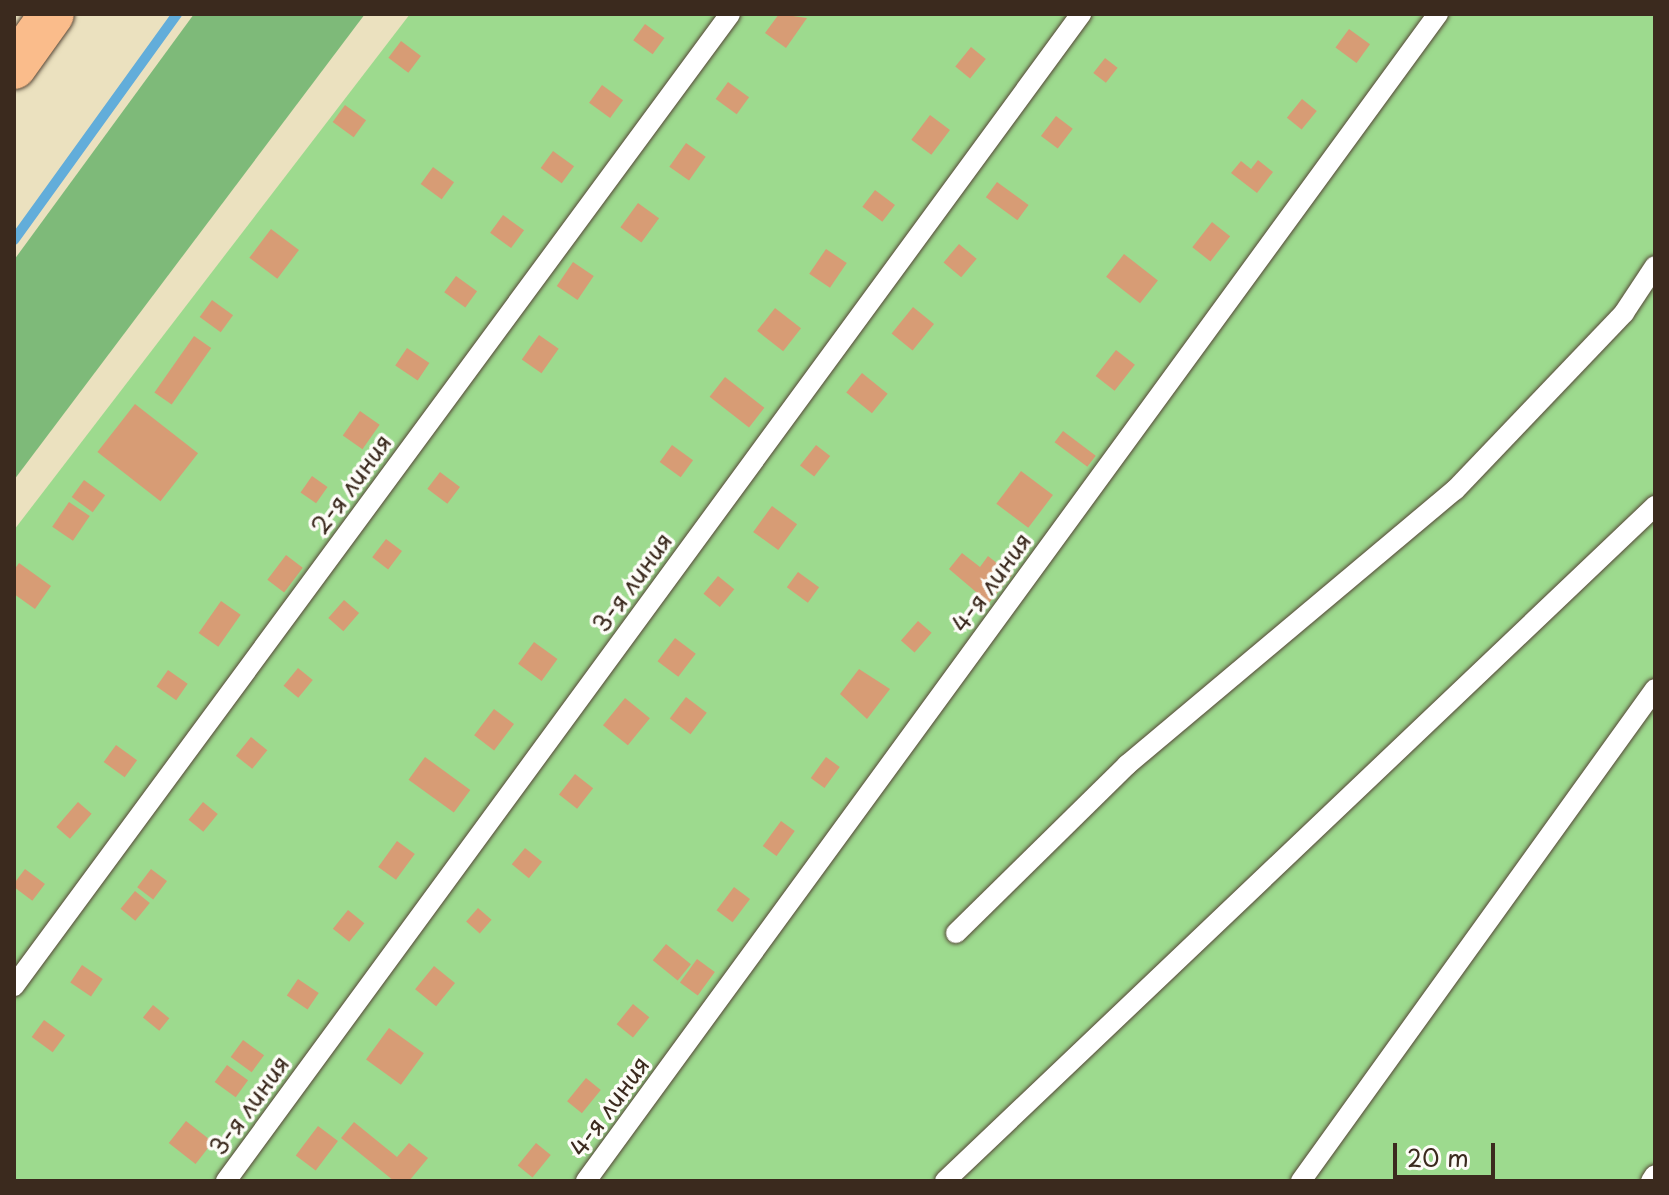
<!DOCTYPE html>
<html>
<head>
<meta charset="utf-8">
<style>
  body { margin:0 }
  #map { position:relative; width:1669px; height:1195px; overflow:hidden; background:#ebe1bf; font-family:"Playpen Sans",sans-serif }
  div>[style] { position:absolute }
  .green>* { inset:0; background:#9dda8e }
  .forest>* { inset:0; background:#7eba79 }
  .stream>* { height:10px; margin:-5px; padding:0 5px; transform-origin:5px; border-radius:5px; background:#62adda }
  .building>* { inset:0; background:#d79c75; transform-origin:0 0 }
  .roads { filter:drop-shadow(0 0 2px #554536) drop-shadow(0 0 2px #554536) }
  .service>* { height:20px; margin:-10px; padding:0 10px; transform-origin:10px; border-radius:10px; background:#fff }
  .primary>* { height:44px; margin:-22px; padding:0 22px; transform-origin:22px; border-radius:22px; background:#fabc8b }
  span { translate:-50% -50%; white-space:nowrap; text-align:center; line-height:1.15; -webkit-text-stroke:7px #fdfcf7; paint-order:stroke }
  .street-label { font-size:24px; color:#3b2a1e }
  .frame { position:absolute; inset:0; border:16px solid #3b2a1e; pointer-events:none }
  .scale { position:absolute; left:1393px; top:1143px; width:102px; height:36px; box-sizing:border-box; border:4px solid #3b2a1e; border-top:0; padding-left:10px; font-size:24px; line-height:28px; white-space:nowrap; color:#3b2a1e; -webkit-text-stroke:6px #fdfcf7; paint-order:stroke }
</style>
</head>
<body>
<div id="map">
  <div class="green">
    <div style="clip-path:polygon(410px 14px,1655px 14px,1655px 1181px,14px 1181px,14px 530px)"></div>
  </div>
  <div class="forest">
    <div style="clip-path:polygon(194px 14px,365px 14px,14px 480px,14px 260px)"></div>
  </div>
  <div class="stream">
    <div style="left:14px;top:240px;width:279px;rotate:-54.2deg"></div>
  </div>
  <div class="building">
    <div style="clip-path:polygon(779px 14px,807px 18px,786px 48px,765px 33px)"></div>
    <div style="left:645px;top:24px;width:24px;height:20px;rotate:36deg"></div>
    <div style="left:1349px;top:29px;width:26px;height:23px;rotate:36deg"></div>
    <div style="left:401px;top:41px;width:25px;height:21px;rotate:37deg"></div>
    <div style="left:971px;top:47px;width:19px;height:25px;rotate:39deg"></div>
    <div style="left:1105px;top:58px;width:16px;height:19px;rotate:38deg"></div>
    <div style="left:728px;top:82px;width:26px;height:21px;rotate:36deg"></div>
    <div style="left:602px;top:85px;width:26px;height:22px;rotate:36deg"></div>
    <div style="left:1302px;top:99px;width:19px;height:24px;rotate:39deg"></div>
    <div style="left:345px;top:105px;width:26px;height:21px;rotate:36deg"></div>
    <div style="left:930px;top:115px;width:25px;height:31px;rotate:37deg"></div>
    <div style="left:1056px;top:116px;width:21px;height:25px;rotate:37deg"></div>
    <div style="left:686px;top:143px;width:24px;height:29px;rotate:35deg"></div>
    <div style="left:553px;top:151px;width:26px;height:21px;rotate:36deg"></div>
    <div style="clip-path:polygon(1258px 160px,1273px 172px,1257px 193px,1231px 173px,1241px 161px,1251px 169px)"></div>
    <div style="left:433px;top:167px;width:26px;height:21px;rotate:36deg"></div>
    <div style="left:997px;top:182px;width:39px;height:19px;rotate:36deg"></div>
    <div style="left:875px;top:190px;width:25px;height:21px;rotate:37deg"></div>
    <div style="left:638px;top:203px;width:26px;height:30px;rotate:36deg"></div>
    <div style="left:503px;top:215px;width:26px;height:22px;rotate:36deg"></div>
    <div style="left:1212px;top:222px;width:23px;height:32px;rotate:38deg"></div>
    <div style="left:271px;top:229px;width:35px;height:36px;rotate:37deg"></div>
    <div style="left:959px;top:244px;width:23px;height:24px;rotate:40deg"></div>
    <div style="left:826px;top:249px;width:25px;height:30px;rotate:34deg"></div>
    <div style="left:1124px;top:254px;width:43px;height:29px;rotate:38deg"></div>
    <div style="left:573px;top:262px;width:25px;height:29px;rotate:34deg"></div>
    <div style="left:456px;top:276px;width:26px;height:20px;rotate:36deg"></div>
    <div style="left:212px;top:300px;width:26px;height:21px;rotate:36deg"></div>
    <div style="left:913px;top:307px;width:27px;height:34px;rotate:39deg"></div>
    <div style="left:775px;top:308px;width:33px;height:29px;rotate:38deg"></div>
    <div style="left:539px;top:335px;width:24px;height:30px;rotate:35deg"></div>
    <div style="left:194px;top:336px;width:21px;height:69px;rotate:35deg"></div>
    <div style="left:407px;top:348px;width:27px;height:21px;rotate:34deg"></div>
    <div style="left:1116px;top:350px;width:24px;height:33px;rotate:38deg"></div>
    <div style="left:862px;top:373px;width:33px;height:25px;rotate:39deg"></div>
    <div style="left:725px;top:377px;width:50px;height:25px;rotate:38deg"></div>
    <div style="left:135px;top:404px;width:80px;height:61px;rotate:38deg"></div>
    <div style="left:360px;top:411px;width:24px;height:30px;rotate:35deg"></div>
    <div style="left:1063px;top:431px;width:41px;height:14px;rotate:37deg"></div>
    <div style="left:672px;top:445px;width:26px;height:21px;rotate:36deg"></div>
    <div style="left:816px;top:445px;width:18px;height:26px;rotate:38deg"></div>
    <div style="left:1021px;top:471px;width:40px;height:41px;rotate:37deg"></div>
    <div style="left:440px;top:472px;width:25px;height:21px;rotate:37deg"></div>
    <div style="left:312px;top:476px;width:19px;height:20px;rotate:35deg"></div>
    <div style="left:84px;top:480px;width:26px;height:21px;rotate:36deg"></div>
    <div style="left:69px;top:502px;width:25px;height:30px;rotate:34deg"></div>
    <div style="left:772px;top:506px;width:31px;height:32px;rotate:36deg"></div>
    <div style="left:386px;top:539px;width:20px;height:23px;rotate:37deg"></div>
    <div style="clip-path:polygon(962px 553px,980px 567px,988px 556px,1012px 575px,989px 603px,949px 569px)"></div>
    <div style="left:286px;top:555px;width:21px;height:31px;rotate:37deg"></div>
    <div style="clip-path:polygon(19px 563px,51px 586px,35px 609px,14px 594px,14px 570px)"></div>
    <div style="left:798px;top:572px;width:26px;height:19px;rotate:36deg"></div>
    <div style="left:718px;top:576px;width:21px;height:23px;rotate:39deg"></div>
    <div style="left:344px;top:600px;width:20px;height:24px;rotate:41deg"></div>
    <div style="left:221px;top:601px;width:24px;height:39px;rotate:35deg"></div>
    <div style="left:918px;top:621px;width:18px;height:26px;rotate:41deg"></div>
    <div style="left:675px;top:638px;width:26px;height:29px;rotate:37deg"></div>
    <div style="left:534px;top:642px;width:29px;height:27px;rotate:36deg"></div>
    <div style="left:298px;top:668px;width:19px;height:23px;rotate:39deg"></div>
    <div style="clip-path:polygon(859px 669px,890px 689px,867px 719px,840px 694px)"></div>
    <div style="left:168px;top:670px;width:24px;height:20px;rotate:35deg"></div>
    <div style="left:686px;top:697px;width:26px;height:27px;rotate:37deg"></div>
    <div style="left:625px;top:698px;width:32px;height:35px;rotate:39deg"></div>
    <div style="left:494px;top:709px;width:25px;height:33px;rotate:37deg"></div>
    <div style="left:251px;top:737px;width:21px;height:24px;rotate:39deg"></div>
    <div style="left:116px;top:745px;width:26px;height:21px;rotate:36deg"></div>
    <div style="left:425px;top:757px;width:56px;height:28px;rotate:36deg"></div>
    <div style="left:826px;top:757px;width:17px;height:26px;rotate:36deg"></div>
    <div style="left:575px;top:774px;width:23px;height:26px;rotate:38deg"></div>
    <div style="left:78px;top:802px;width:18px;height:33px;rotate:41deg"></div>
    <div style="left:203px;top:802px;width:19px;height:23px;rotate:39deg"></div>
    <div style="left:781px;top:821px;width:17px;height:31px;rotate:36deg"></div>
    <div style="left:397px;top:841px;width:22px;height:32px;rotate:36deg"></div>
    <div style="left:525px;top:848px;width:22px;height:21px;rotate:39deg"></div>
    <div style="left:25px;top:869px;width:25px;height:21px;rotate:37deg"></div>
    <div style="left:151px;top:869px;width:20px;height:23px;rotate:37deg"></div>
    <div style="left:734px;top:887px;width:20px;height:29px;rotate:37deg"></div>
    <div style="left:135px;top:891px;width:19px;height:23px;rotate:39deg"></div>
    <div style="left:478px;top:908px;width:18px;height:18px;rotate:41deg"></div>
    <div style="left:348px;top:910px;width:21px;height:24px;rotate:39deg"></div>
    <div style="left:666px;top:944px;width:32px;height:21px;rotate:39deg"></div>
    <div style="left:697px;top:959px;width:22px;height:29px;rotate:36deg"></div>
    <div style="left:82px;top:965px;width:25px;height:21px;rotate:34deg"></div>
    <div style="left:434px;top:966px;width:27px;height:30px;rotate:39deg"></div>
    <div style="left:298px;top:979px;width:25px;height:20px;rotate:34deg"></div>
    <div style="left:633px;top:1004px;width:21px;height:26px;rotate:39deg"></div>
    <div style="left:153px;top:1005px;width:21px;height:16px;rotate:39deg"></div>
    <div style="left:44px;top:1020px;width:26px;height:21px;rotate:36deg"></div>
    <div style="left:389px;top:1028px;width:43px;height:39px;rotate:36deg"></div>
    <div style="left:243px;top:1040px;width:26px;height:21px;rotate:36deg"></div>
    <div style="left:227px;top:1065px;width:26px;height:21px;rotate:36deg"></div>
    <div style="left:586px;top:1078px;width:19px;height:30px;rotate:39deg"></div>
    <div style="left:186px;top:1121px;width:34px;height:28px;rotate:38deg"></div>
    <div style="clip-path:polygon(354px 1122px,397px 1157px,409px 1143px,428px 1158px,409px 1181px,394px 1181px,341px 1138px)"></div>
    <div style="left:318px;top:1126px;width:25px;height:37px;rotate:37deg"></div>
    <div style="left:536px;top:1143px;width:19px;height:29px;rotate:39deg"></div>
  </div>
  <div class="roads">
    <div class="service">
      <div style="left:956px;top:933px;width:240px;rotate:-44.5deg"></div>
      <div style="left:1127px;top:765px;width:428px;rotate:-40deg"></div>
      <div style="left:1455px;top:490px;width:245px;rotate:-46.3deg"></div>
      <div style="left:1624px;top:313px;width:56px;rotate:-56.6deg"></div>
      <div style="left:14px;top:986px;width:1207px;rotate:-53.62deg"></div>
      <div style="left:226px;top:1181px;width:1447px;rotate:-53.77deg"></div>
      <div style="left:586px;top:1181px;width:1445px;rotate:-53.87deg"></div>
      <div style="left:945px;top:1181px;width:980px;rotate:-43.55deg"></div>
      <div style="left:1301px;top:1181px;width:606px;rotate:-54.26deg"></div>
      <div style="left:1651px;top:1181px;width:7px;rotate:-56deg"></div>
    </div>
    <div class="primary">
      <div style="left:14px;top:67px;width:65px;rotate:-54.4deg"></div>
    </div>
  </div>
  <div class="street-label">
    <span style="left:351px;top:484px;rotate:-54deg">2-я линия</span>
    <span style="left:632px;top:582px;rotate:-54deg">3-я линия</span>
    <span style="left:991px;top:582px;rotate:-54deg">4-я линия</span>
    <span style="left:249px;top:1105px;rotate:-54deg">3-я линия</span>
    <span style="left:609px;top:1106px;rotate:-54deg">4-я линия</span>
  </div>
  <div class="frame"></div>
  <div class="scale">20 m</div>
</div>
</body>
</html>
